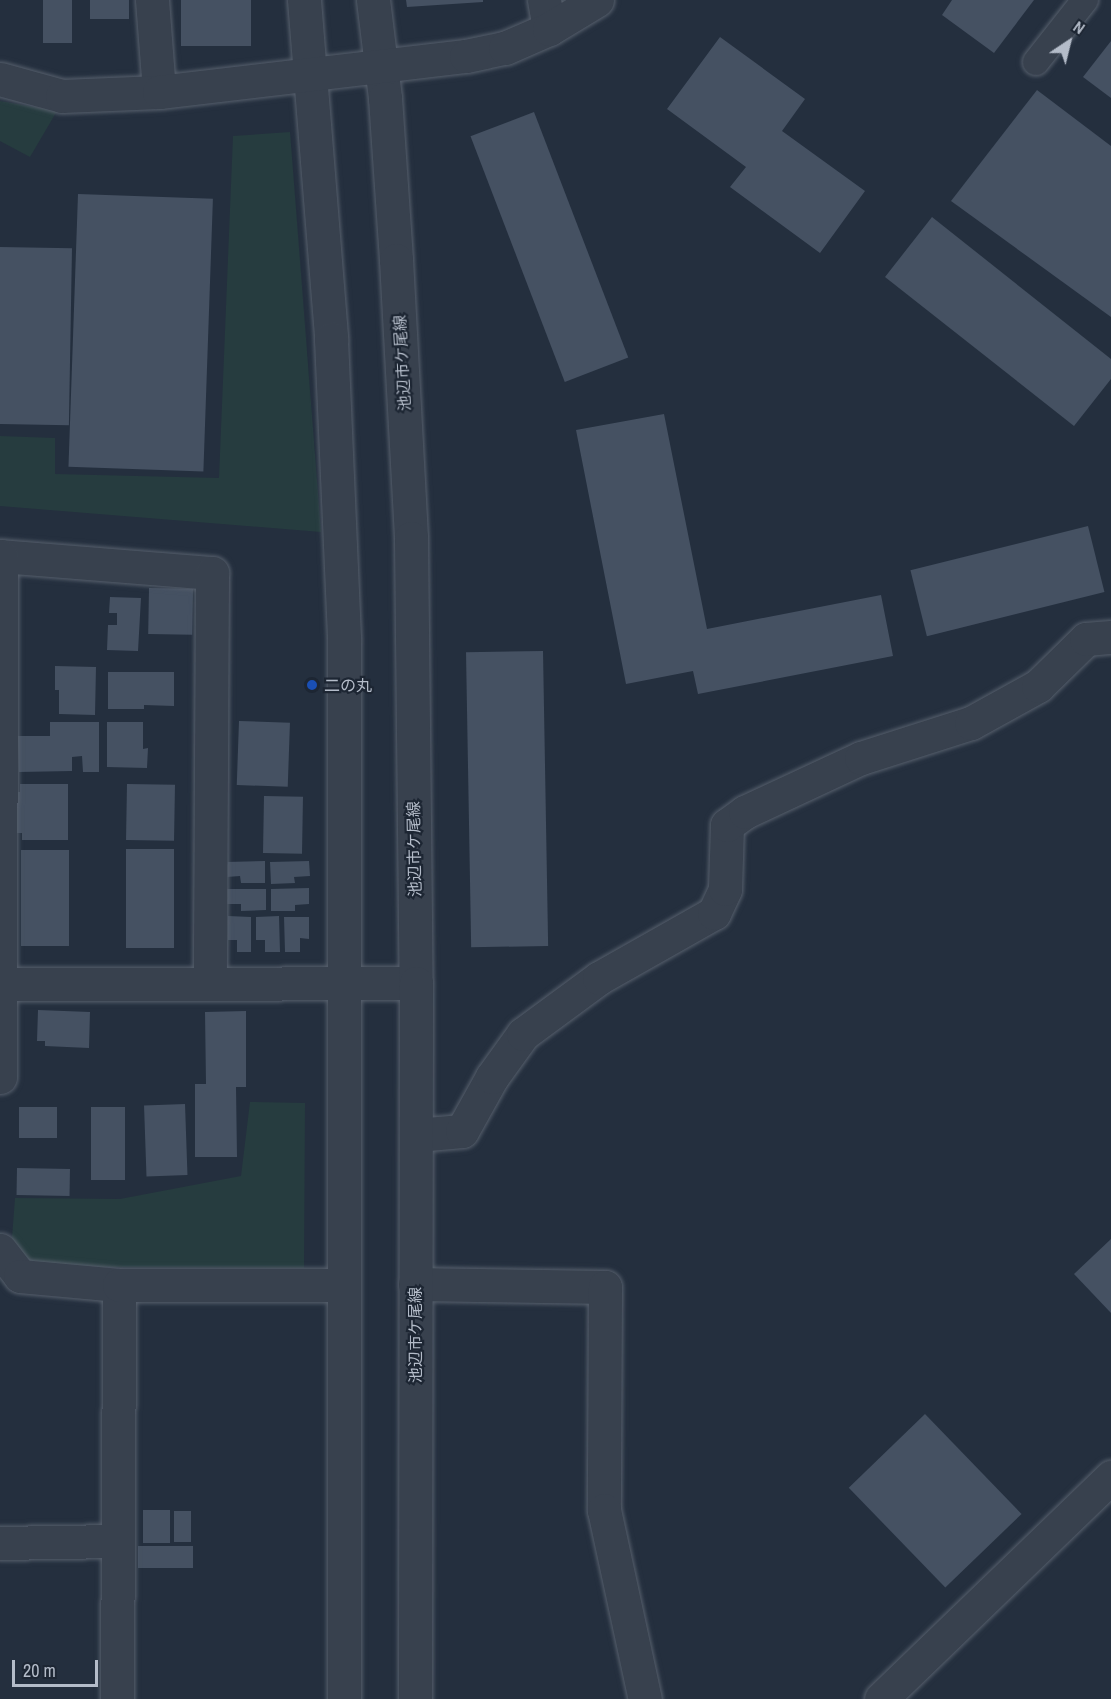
<!DOCTYPE html>
<html>
<head>
<meta charset="utf-8">
<style>
  body { margin:0 }
  #map { position:relative; width:1111px; height:1699px; overflow:hidden; background:#242f3e; font-family:"Archivo Narrow","Noto Sans JP",sans-serif }
  div>[style] { position:absolute }
  .green>* { inset:0; background:#263c3f }
  .building>* { inset:0; background:#455162; transform-origin:0 0 }
  .roads { filter:drop-shadow(0 0 2px #565f6c) drop-shadow(0 0 2px #565f6c) }
  .pedestrian>* { height:26px; margin:-13px; padding:0 13px; transform-origin:13px; border-radius:13px; background:#38414e }
  .minor>* { height:33px; margin:-16.5px; padding:0 16.5px; transform-origin:16.5px; border-radius:16.5px; background:#38414e }
  .tertiary>* { height:33px; margin:-16.5px; padding:0 16.5px; transform-origin:16.5px; border-radius:16.5px; background:#38414e }
  .dots>* { width:16px; height:16px; translate:-50% -50%; box-sizing:border-box; border:3px solid #1d2633; border-radius:50% }
  span { translate:-50% -50%; white-space:nowrap; text-align:center; line-height:1.15; -webkit-text-stroke:4.5px #1d2633; paint-order:stroke }
  .street-label { font-size:16px; color:#b4bcc9 }
  .poi-label { font-size:16px; color:#b4bcc9 }
  .left { translate:0 -50%; text-align:left }
  .north { position:absolute; left:1039px; top:12px; width:60px; height:60px; -webkit-text-stroke:4px #1d2633; paint-order:stroke; rotate:35deg; font-size:16px; font-weight:700; line-height:24px; text-align:center; color:#b4bcc9 }
  .north::after { content:''; display:block; margin:auto; width:21px; height:27px; background:#b4bcc9; clip-path:polygon(50% 0,100% 100%,50% 72%,0 100%) }
  .scale { position:absolute; left:12px; top:1660px; width:86px; height:27px; box-sizing:border-box; border:3px solid #b4bcc9; border-top:0; padding-left:8px; font-size:18px; line-height:21px; white-space:nowrap; color:#b4bcc9; -webkit-text-stroke:4px #1d2633; paint-order:stroke }
</style>
</head>
<body>
<div id="map">
  <div class="green">
    <div style="clip-path:polygon(0 101px,57px 111px,30px 157px,0 141px)"></div>
    <div style="clip-path:polygon(290px 132px,321px 532px,0 506px,0 436px,55px 438px,55px 474px,219px 478px,233px 136px)"></div>
    <div style="clip-path:polygon(250px 1102px,305px 1103px,304px 1268px,26px 1267px,11px 1251px,15px 1198px,120px 1199px,241px 1176px)"></div>
  </div>
  <div class="building">
    <div style="left:43px;top:0;width:29px;height:43px"></div>
    <div style="left:90px;top:0;width:39px;height:19px"></div>
    <div style="left:181px;top:0;width:70px;height:46px"></div>
    <div style="clip-path:polygon(406px 0,483px 0,483px 2px,407px 7px)"></div>
    <div style="clip-path:polygon(952px 0,1034px 0,994px 53px,942px 15px)"></div>
    <div style="clip-path:polygon(720px 37px,805px 99px,782px 131px,865px 191px,820px 253px,730px 187px,746px 167px,667px 109px)"></div>
    <div style="clip-path:polygon(1111px 41px,1111px 98px,1083px 77px)"></div>
    <div style="clip-path:polygon(1037px 90px,1111px 146px,1111px 317px,951px 201px)"></div>
    <div style="left:534px;top:112px;width:263px;height:68px;rotate:69deg"></div>
    <div style="left:78px;top:194px;width:135px;height:273px;rotate:2deg"></div>
    <div style="clip-path:polygon(932px 217px,1111px 359px,1111px 379px,1074px 426px,885px 277px)"></div>
    <div style="left:0;top:247px;width:72px;height:177px;rotate:1deg"></div>
    <div style="clip-path:polygon(664px 414px,707px 629px,881px 595px,893px 656px,698px 694px,693px 671px,626px 684px,576px 430px)"></div>
    <div style="left:1088px;top:526px;width:68px;height:183px;rotate:76deg"></div>
    <div style="left:149px;top:588px;width:44px;height:46px;rotate:1deg"></div>
    <div style="clip-path:polygon(110px 597px,141px 598px,138px 651px,107px 650px,108px 625px,117px 625px,117px 613px,109px 613px)"></div>
    <div style="left:543px;top:651px;width:295px;height:77px;rotate:89deg"></div>
    <div style="clip-path:polygon(55px 666px,96px 667px,95px 715px,59px 714px,59px 690px,55px 690px)"></div>
    <div style="clip-path:polygon(108px 672px,174px 672px,174px 706px,144px 705px,144px 709px,108px 709px)"></div>
    <div style="left:239px;top:721px;width:51px;height:64px;rotate:2deg"></div>
    <div style="clip-path:polygon(50px 722px,99px 722px,99px 772px,83px 772px,82px 756px,72px 757px,72px 771px,19px 772px,18px 736px,50px 736px)"></div>
    <div style="clip-path:polygon(107px 722px,143px 722px,143px 749px,148px 748px,147px 768px,107px 767px)"></div>
    <div style="clip-path:polygon(20px 784px,68px 784px,68px 840px,22px 840px,22px 833px,15px 833px,15px 792px,20px 792px)"></div>
    <div style="left:127px;top:784px;width:48px;height:56px;rotate:1deg"></div>
    <div style="left:264px;top:796px;width:39px;height:57px;rotate:1deg"></div>
    <div style="left:126px;top:849px;width:48px;height:99px"></div>
    <div style="left:21px;top:850px;width:48px;height:96px"></div>
    <div style="clip-path:polygon(265px 861px,265px 883px,241px 883px,240px 876px,227px 877px,226px 862px)"></div>
    <div style="clip-path:polygon(309px 861px,310px 876px,294px 877px,295px 883px,271px 884px,270px 862px)"></div>
    <div style="clip-path:polygon(309px 888px,309px 904px,295px 905px,295px 911px,271px 911px,271px 889px)"></div>
    <div style="clip-path:polygon(227px 889px,266px 889px,266px 910px,241px 911px,241px 904px,227px 904px)"></div>
    <div style="clip-path:polygon(228px 916px,251px 917px,251px 952px,237px 952px,237px 940px,228px 940px)"></div>
    <div style="clip-path:polygon(279px 916px,280px 952px,265px 952px,265px 940px,256px 940px,256px 917px)"></div>
    <div style="clip-path:polygon(284px 917px,309px 917px,309px 939px,300px 938px,300px 952px,285px 952px)"></div>
    <div style="clip-path:polygon(38px 1010px,90px 1012px,89px 1048px,45px 1046px,45px 1041px,37px 1041px)"></div>
    <div style="clip-path:polygon(246px 1011px,246px 1087px,236px 1087px,237px 1157px,195px 1157px,195px 1084px,206px 1084px,205px 1012px)"></div>
    <div style="left:185px;top:1104px;width:71px;height:41px;rotate:88deg"></div>
    <div style="left:19px;top:1107px;width:38px;height:31px"></div>
    <div style="left:91px;top:1107px;width:34px;height:73px"></div>
    <div style="left:17px;top:1168px;width:53px;height:27px;rotate:1deg"></div>
    <div style="clip-path:polygon(1111px 1239px,1111px 1313px,1074px 1274px)"></div>
    <div style="left:925px;top:1414px;width:139px;height:106px;rotate:46deg"></div>
    <div style="left:170px;top:1510px;width:33px;height:27px;rotate:90deg"></div>
    <div style="left:191px;top:1511px;width:31px;height:17px;rotate:90deg"></div>
    <div style="left:138px;top:1546px;width:55px;height:22px"></div>
  </div>
  <div class="roads">
    <div class="pedestrian">
      <div style="left:1036px;top:62px;width:79px;rotate:-51.7deg"></div>
    </div>
    <div class="minor">
      <div style="left:152px;top:0;width:92px;rotate:85.6deg"></div>
      <div style="left:544px;top:0;width:29px;rotate:80deg"></div>
      <div style="left:0;top:556px;width:213px;rotate:4.6deg"></div>
      <div style="left:212px;top:573px;width:409px;rotate:90.3deg"></div>
      <div style="left:0;top:984px;width:416px;rotate:-0.1deg"></div>
      <div style="left:0;top:1077px;width:521px;rotate:-89.89deg"></div>
      <div style="left:416px;top:1135px;width:46px;rotate:-5deg"></div>
      <div style="left:462px;top:1131px;width:62px;rotate:-60.9deg"></div>
      <div style="left:492px;top:1077px;width:53px;rotate:-54.2deg"></div>
      <div style="left:523px;top:1034px;width:94px;rotate:-36.4deg"></div>
      <div style="left:599px;top:978px;width:132px;rotate:-29.5deg"></div>
      <div style="left:714px;top:913px;width:26px;rotate:-65deg"></div>
      <div style="left:725px;top:889px;width:64px;rotate:-88.2deg"></div>
      <div style="left:727px;top:825px;width:22px;rotate:-36deg"></div>
      <div style="left:745px;top:812px;width:128px;rotate:-25deg"></div>
      <div style="left:861px;top:758px;width:115px;rotate:-17.7deg"></div>
      <div style="left:971px;top:723px;width:77px;rotate:-28.9deg"></div>
      <div style="left:1038px;top:686px;width:67px;rotate:-44.4deg"></div>
      <div style="left:1086px;top:639px;width:25px;rotate:-5deg"></div>
      <div style="left:0;top:1250px;width:33px;rotate:52deg"></div>
      <div style="left:20px;top:1276px;width:99px;rotate:5.2deg"></div>
      <div style="left:415px;top:1284px;width:190px;rotate:0.9deg"></div>
      <div style="left:605px;top:1287px;width:223px;rotate:90.3deg"></div>
      <div style="left:604px;top:1510px;width:193px;rotate:77.8deg"></div>
      <div style="left:0;top:1543px;width:116px;rotate:-1deg"></div>
      <div style="left:117px;top:1699px;width:414px;rotate:-89.7deg"></div>
      <div style="left:119px;top:1285px;width:225px"></div>
      <div style="left:881px;top:1699px;width:320px;rotate:-44deg"></div>
    </div>
    <div class="tertiary">
      <div style="left:304px;top:0;width:340px;rotate:85.4deg"></div>
      <div style="left:331px;top:339px;width:300px;rotate:87.5deg"></div>
      <div style="left:344px;top:639px;width:1060px;rotate:90deg"></div>
      <div style="left:373px;top:0;width:99px;rotate:83deg"></div>
      <div style="left:385px;top:98px;width:162px;rotate:86.1deg"></div>
      <div style="left:396px;top:260px;width:278px;rotate:86.9deg"></div>
      <div style="left:411px;top:538px;width:445px;rotate:89.4deg"></div>
      <div style="left:416px;top:983px;width:716px;rotate:90.08deg"></div>
      <div style="left:0;top:79px;width:64px;rotate:15.3deg"></div>
      <div style="left:62px;top:96px;width:97px;rotate:-2.4deg"></div>
      <div style="left:159px;top:92px;width:309px;rotate:-6.7deg"></div>
      <div style="left:466px;top:56px;width:40px;rotate:-12deg"></div>
      <div style="left:505px;top:48px;width:48px;rotate:-23.4deg"></div>
      <div style="left:549px;top:29px;width:56px;rotate:-31.1deg"></div>
    </div>
  </div>
  <div class="dots">
    <div style="left:312px;top:685px;background:#1a4fb4"></div>
  </div>
  <div class="street-label">
    <span style="left:402px;top:363px;rotate:-93deg">池辺市ケ尾線</span>
    <span style="left:414px;top:849px;rotate:-91deg">池辺市ケ尾線</span>
    <span style="left:415px;top:1335px;rotate:-90deg">池辺市ケ尾線</span>
  </div>
  <div class="poi-label">
    <span class="left" style="left:324px;top:685px">二の丸</span>
  </div>
  <div class="north">N</div>
  <div class="scale">20 m</div>
</div>
</body>
</html>
